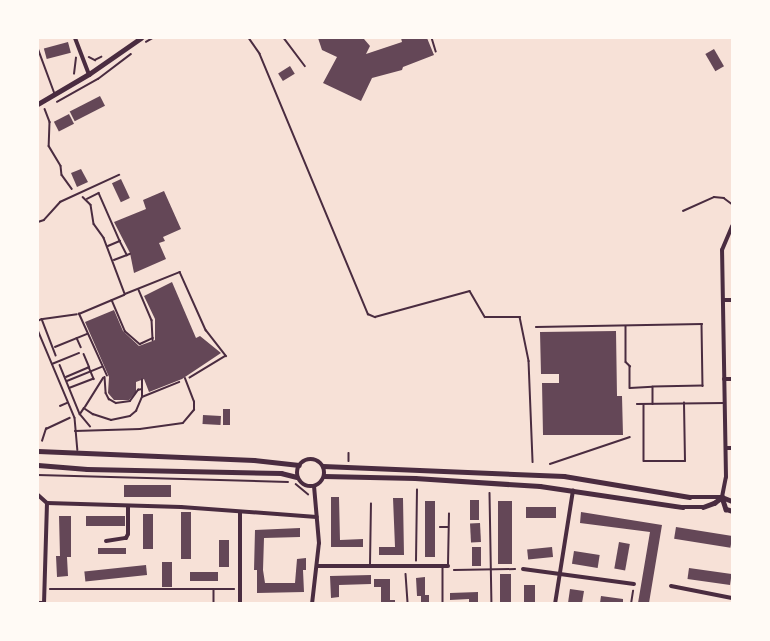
<!DOCTYPE html>
<html>
<head>
<meta charset="utf-8">
<style>
  body { margin:0 }
  #map { position:relative; width:770px; height:641px; overflow:hidden; background:#f7e1d7; font-family:"Fira Sans",sans-serif }
  div>[style] { position:absolute }
  .building>* { inset:0; background:#644757; transform-origin:0 0 }
  .path>* { height:1.5px; margin:-0.75px; padding:0 0.75px; transform-origin:0.75px; border-radius:0.75px; background:#4a2c40 }
  .service>* { height:1.5px; margin:-0.75px; padding:0 0.75px; transform-origin:0.75px; border-radius:0.75px; background:#4a2c40 }
  .minor>* { height:4px; margin:-2px; padding:0 2px; transform-origin:2px; border-radius:2px; background:#4a2c40 }
  .tertiary>* { height:4.5px; margin:-2.25px; padding:0 2.25px; transform-origin:2.25px; border-radius:2.25px; background:#4a2c40 }
  .tertiary>.ring { margin:-2.25px; padding:0; box-sizing:content-box; background:none; border:4.5px solid #4a2c40; border-radius:50% }
  span { translate:-50% -50%; white-space:nowrap; text-align:center; line-height:1.15; -webkit-text-stroke:4.5px #fffaf5; paint-order:stroke }
  .frame { position:absolute; inset:0; border:39px solid #fffaf5; pointer-events:none }
</style>
</head>
<body>
<div id="map">
  <div class="building">
    <div style="clip-path:polygon(318px 38px,364px 39px,370px 46px,366px 54px,402px 42px,401px 38px,427px 38px,434px 55px,403px 67px,402px 70px,372px 78px,361px 101px,323px 83px,337px 57px,322px 50px)"></div>
    <div style="left:68px;top:42px;width:11px;height:25px;rotate:75deg"></div>
    <div style="left:714px;top:49px;width:20px;height:10px;rotate:60deg"></div>
    <div style="left:290px;top:66px;width:9px;height:14px;rotate:58deg"></div>
    <div style="left:100px;top:96px;width:11px;height:34px;rotate:63deg"></div>
    <div style="left:69px;top:114px;width:11px;height:17px;rotate:63deg"></div>
    <div style="clip-path:polygon(81px 169px,88px 182px,77px 187px,71px 173px)"></div>
    <div style="left:121px;top:179px;width:21px;height:10px;rotate:65deg"></div>
    <div style="clip-path:polygon(164px 191px,181px 229px,163px 237px,165px 241px,159px 243px,166px 259px,134px 273px,130px 253px,114px 222px,146px 209px,143px 200px)"></div>
    <div style="clip-path:polygon(172px 282px,196px 338px,200px 336px,221px 353px,182px 379px,149px 392px,144px 379px,136px 382px,136px 392px,129px 400px,114px 400px,108px 393px,109px 377px,85px 322px,114px 310px,123px 331px,139px 346px,155px 340px,155px 319px,144px 296px)"></div>
    <div style="clip-path:polygon(616px 331px,617px 396px,622px 396px,623px 435px,543px 435px,542px 383px,559px 383px,559px 374px,541px 374px,540px 332px)"></div>
    <div style="left:223px;top:409px;width:7px;height:16px"></div>
    <div style="left:203px;top:415px;width:18px;height:9px;rotate:3deg"></div>
    <div style="left:124px;top:485px;width:47px;height:12px"></div>
    <div style="clip-path:polygon(331px 497px,339px 497px,340px 540px,363px 539px,363px 547px,331px 547px)"></div>
    <div style="clip-path:polygon(393px 498px,403px 498px,404px 555px,379px 555px,379px 547px,395px 547px)"></div>
    <div style="left:470px;top:500px;width:9px;height:20px"></div>
    <div style="left:425px;top:501px;width:10px;height:56px"></div>
    <div style="left:498px;top:501px;width:14px;height:63px"></div>
    <div style="left:526px;top:507px;width:30px;height:11px"></div>
    <div style="left:181px;top:512px;width:10px;height:47px"></div>
    <div style="clip-path:polygon(581px 512px,662px 525px,649px 603px,638px 603px,650px 532px,580px 523px)"></div>
    <div style="left:143px;top:514px;width:10px;height:35px"></div>
    <div style="clip-path:polygon(59px 516px,71px 516px,71px 557px,67px 557px,68px 576px,57px 577px,56px 556px,60px 556px)"></div>
    <div style="left:86px;top:516px;width:39px;height:10px"></div>
    <div style="left:480px;top:523px;width:19px;height:10px;rotate:87deg"></div>
    <div style="left:676px;top:527px;width:57px;height:12px;rotate:9deg"></div>
    <div style="clip-path:polygon(300px 528px,300px 537px,264px 538px,263px 570px,265px 583px,295px 583px,297px 559px,306px 558px,306px 570px,303px 570px,304px 592px,257px 593px,257px 570px,254px 570px,255px 530px)"></div>
    <div style="left:219px;top:540px;width:10px;height:27px"></div>
    <div style="left:619px;top:542px;width:11px;height:27px;rotate:10deg"></div>
    <div style="left:472px;top:547px;width:9px;height:19px"></div>
    <div style="left:552px;top:547px;width:10px;height:25px;rotate:84deg"></div>
    <div style="left:98px;top:548px;width:28px;height:6px"></div>
    <div style="left:574px;top:551px;width:26px;height:13px;rotate:9deg"></div>
    <div style="left:162px;top:562px;width:10px;height:25px"></div>
    <div style="left:146px;top:565px;width:10px;height:62px;rotate:84deg"></div>
    <div style="left:689px;top:568px;width:43px;height:11px;rotate:8deg"></div>
    <div style="left:190px;top:572px;width:28px;height:9px"></div>
    <div style="left:500px;top:574px;width:11px;height:29px"></div>
    <div style="clip-path:polygon(371px 575px,371px 584px,339px 585px,339px 597px,331px 598px,330px 576px)"></div>
    <div style="clip-path:polygon(425px 577px,425px 595px,429px 595px,429px 603px,421px 603px,421px 596px,417px 596px,416px 578px)"></div>
    <div style="clip-path:polygon(374px 579px,390px 579px,390px 600px,395px 600px,395px 603px,381px 602px,381px 587px,374px 587px)"></div>
    <div style="left:524px;top:585px;width:11px;height:18px"></div>
    <div style="clip-path:polygon(570px 589px,584px 591px,582px 603px,568px 603px)"></div>
    <div style="clip-path:polygon(478px 592px,478px 603px,469px 603px,469px 599px,450px 600px,450px 593px)"></div>
    <div style="clip-path:polygon(601px 596px,623px 599px,623px 603px,600px 603px)"></div>
  </div>
  <div class="path">
    <div style="left:249px;top:38px;width:19px;rotate:55deg"></div>
    <div style="left:260px;top:54px;width:282px;rotate:67.4deg"></div>
    <div style="left:368px;top:314px;width:8px;rotate:23deg"></div>
    <div style="left:375px;top:317px;width:98px;rotate:-15.3deg"></div>
    <div style="left:470px;top:291px;width:30px;rotate:60deg"></div>
    <div style="left:485px;top:317px;width:35px"></div>
    <div style="left:520px;top:317px;width:45px;rotate:78.4deg"></div>
    <div style="left:529px;top:361px;width:101px;rotate:87.7deg"></div>
    <div style="left:146px;top:42px;width:8px;rotate:-30deg"></div>
    <div style="left:89px;top:57px;width:7px;rotate:27deg"></div>
    <div style="left:95px;top:60px;width:7px;rotate:-27deg"></div>
    <div style="left:74px;top:74px;width:16px;rotate:-83deg"></div>
    <div style="left:57px;top:102px;width:47px;rotate:-29.3deg"></div>
    <div style="left:98px;top:79px;width:41px;rotate:-37.1deg"></div>
    <div style="left:45px;top:109px;width:14px;rotate:69deg"></div>
    <div style="left:50px;top:122px;width:24px;rotate:92deg"></div>
    <div style="left:49px;top:146px;width:23px;rotate:59deg"></div>
    <div style="left:61px;top:166px;width:9px;rotate:84deg"></div>
    <div style="left:62px;top:175px;width:17px;rotate:54deg"></div>
    <div style="left:83px;top:197px;width:11px;rotate:45deg"></div>
    <div style="left:91px;top:205px;width:19px;rotate:81deg"></div>
    <div style="left:94px;top:224px;width:17px;rotate:54deg"></div>
    <div style="left:104px;top:238px;width:60px;rotate:69.4deg"></div>
    <div style="left:125px;top:294px;width:59px;rotate:-21.8deg"></div>
    <div style="left:180px;top:272px;width:64px;rotate:65.9deg"></div>
    <div style="left:206px;top:330px;width:33px;rotate:52deg"></div>
    <div style="left:226px;top:356px;width:42px;rotate:148.6deg"></div>
    <div style="left:87px;top:199px;width:13px;rotate:-27deg"></div>
    <div style="left:99px;top:193px;width:52px;rotate:66.4deg"></div>
    <div style="left:108px;top:246px;width:13px;rotate:-23deg"></div>
    <div style="left:120px;top:241px;width:16px;rotate:63deg"></div>
    <div style="left:114px;top:260px;width:17px;rotate:-21deg"></div>
    <div style="left:139px;top:290px;width:33px;rotate:67deg"></div>
    <div style="left:152px;top:320px;width:20px;rotate:87deg"></div>
    <div style="left:112px;top:300px;width:34px;rotate:67deg"></div>
    <div style="left:125px;top:331px;width:20px;rotate:41deg"></div>
    <div style="left:140px;top:344px;width:14px;rotate:-25deg"></div>
    <div style="left:43px;top:319px;width:34px;rotate:-8deg"></div>
    <div style="left:38px;top:321px;width:4px;rotate:-27deg"></div>
    <div style="left:42px;top:319px;width:39px;rotate:69deg"></div>
    <div style="left:77px;top:338px;width:10px;rotate:66deg"></div>
    <div style="left:55px;top:347px;width:35px;rotate:-22deg"></div>
    <div style="left:84px;top:354px;width:13px;rotate:67deg"></div>
    <div style="left:60px;top:365px;width:53px;rotate:67.8deg"></div>
    <div style="left:80px;top:414px;width:16px;rotate:50deg"></div>
    <div style="left:107px;top:376px;width:68px;rotate:-114.3deg"></div>
    <div style="left:79px;top:314px;width:49px;rotate:-22.9deg"></div>
    <div style="left:66px;top:377px;width:25px;rotate:-23deg"></div>
    <div style="left:89px;top:367px;width:13px;rotate:67deg"></div>
    <div style="left:94px;top:379px;width:26px;rotate:159deg"></div>
    <div style="left:105px;top:377px;width:16px;rotate:86deg"></div>
    <div style="left:106px;top:393px;width:7px;rotate:63deg"></div>
    <div style="left:109px;top:399px;width:8px;rotate:30deg"></div>
    <div style="left:116px;top:403px;width:14px;rotate:-8deg"></div>
    <div style="left:130px;top:401px;width:14px;rotate:-54deg"></div>
    <div style="left:138px;top:390px;width:4px;rotate:-14deg"></div>
    <div style="left:67px;top:381px;width:37px;rotate:-22deg"></div>
    <div style="left:142px;top:396px;width:16px;rotate:-90deg"></div>
    <div style="left:85px;top:407px;width:34px;rotate:-58deg"></div>
    <div style="left:80px;top:414px;width:7px;rotate:-56deg"></div>
    <div style="left:84px;top:408px;width:11px;rotate:34deg"></div>
    <div style="left:93px;top:414px;width:19px;rotate:18deg"></div>
    <div style="left:111px;top:420px;width:19px;rotate:-12deg"></div>
    <div style="left:130px;top:416px;width:8px;rotate:-40deg"></div>
    <div style="left:136px;top:411px;width:15px;rotate:-67deg"></div>
    <div style="left:142px;top:397px;width:40px;rotate:-22deg"></div>
    <div style="left:42px;top:441px;width:13px;rotate:-72deg"></div>
    <div style="left:46px;top:429px;width:26px;rotate:-25deg"></div>
    <div style="left:349px;top:453px;width:8px;rotate:90deg"></div>
    <div style="left:550px;top:464px;width:84px;rotate:-18.6deg"></div>
    <div style="left:38px;top:475px;width:250px;rotate:1.6deg"></div>
    <div style="left:296px;top:484px;width:16px;rotate:40deg"></div>
    <div style="left:490px;top:493px;width:111px;rotate:89deg"></div>
    <div style="left:416px;top:561px;width:71px;rotate:-89.2deg"></div>
    <div style="left:454px;top:570px;width:61px;rotate:-0.9deg"></div>
    <div style="left:406px;top:574px;width:30px;rotate:86deg"></div>
    <div style="left:50px;top:589px;width:164px"></div>
    <div style="left:214px;top:589px;width:15px;rotate:90deg"></div>
    <div style="left:215px;top:589px;width:19px"></div>
    <div style="left:631px;top:604px;width:13px;rotate:-81deg"></div>
  </div>
  <div class="service">
    <div style="left:284px;top:38px;width:35px;rotate:53deg"></div>
    <div style="left:432px;top:38px;width:14px;rotate:73deg"></div>
    <div style="left:38px;top:48px;width:49px;rotate:69.7deg"></div>
    <div style="left:683px;top:211px;width:34px;rotate:-24deg"></div>
    <div style="left:714px;top:197px;width:10px;rotate:6deg"></div>
    <div style="left:724px;top:198px;width:10px;rotate:37deg"></div>
    <div style="left:38px;top:222px;width:6px;rotate:-18deg"></div>
    <div style="left:44px;top:220px;width:24px;rotate:-48deg"></div>
    <div style="left:60px;top:202px;width:65px;rotate:-24.6deg"></div>
    <div style="left:626px;top:326px;width:36px;rotate:90deg"></div>
    <div style="left:626px;top:362px;width:6px;rotate:45deg"></div>
    <div style="left:630px;top:366px;width:22px;rotate:90deg"></div>
    <div style="left:630px;top:388px;width:22px;rotate:-3deg"></div>
    <div style="left:536px;top:327px;width:166px;rotate:-1deg"></div>
    <div style="left:702px;top:324px;width:62px;rotate:89.1deg"></div>
    <div style="left:703px;top:386px;width:50px;rotate:178.9deg"></div>
    <div style="left:653px;top:387px;width:17px;rotate:90deg"></div>
    <div style="left:38px;top:330px;width:95px;rotate:67.2deg"></div>
    <div style="left:75px;top:418px;width:32px;rotate:85deg"></div>
    <div style="left:52px;top:364px;width:29px;rotate:-22deg"></div>
    <div style="left:637px;top:404px;width:87px;rotate:-0.7deg"></div>
    <div style="left:644px;top:404px;width:57px;rotate:90deg"></div>
    <div style="left:644px;top:461px;width:41px"></div>
    <div style="left:685px;top:461px;width:58px;rotate:-91deg"></div>
    <div style="left:60px;top:406px;width:8px;rotate:-23deg"></div>
    <div style="left:75px;top:431px;width:65px;rotate:-1.8deg"></div>
    <div style="left:140px;top:429px;width:43px;rotate:-7.9deg"></div>
    <div style="left:183px;top:423px;width:17px;rotate:-50deg"></div>
    <div style="left:194px;top:410px;width:8px;rotate:-90deg"></div>
    <div style="left:194px;top:402px;width:25px;rotate:-111deg"></div>
    <div style="left:440px;top:527px;width:8px"></div>
    <div style="left:370px;top:565px;width:61px;rotate:-89.1deg"></div>
    <div style="left:448px;top:565px;width:51px;rotate:-88.9deg"></div>
    <div style="left:443px;top:568px;width:36px;rotate:90deg"></div>
    <div style="left:38px;top:602px;width:5px"></div>
  </div>
  <div class="minor">
    <div style="left:75px;top:38px;width:39px;rotate:69deg"></div>
    <div style="left:723px;top:300px;width:9px"></div>
    <div style="left:724px;top:379px;width:8px"></div>
    <div style="left:726px;top:448px;width:6px"></div>
    <div style="left:38px;top:495px;width:12px;rotate:42deg"></div>
    <div style="left:47px;top:503px;width:134px;rotate:1.7deg"></div>
    <div style="left:181px;top:507px;width:136px;rotate:4.2deg"></div>
    <div style="left:722px;top:497px;width:20px;rotate:-79deg"></div>
    <div style="left:726px;top:477px;width:227px;rotate:-91deg"></div>
    <div style="left:722px;top:250px;width:26px;rotate:-67deg"></div>
    <div style="left:240px;top:512px;width:92px;rotate:90deg"></div>
    <div style="left:106px;top:541px;width:20px;rotate:-9deg"></div>
    <div style="left:126px;top:538px;width:4px;rotate:-63deg"></div>
    <div style="left:128px;top:534px;width:28px;rotate:-90deg"></div>
    <div style="left:318px;top:566px;width:130px"></div>
    <div style="left:523px;top:569px;width:112px;rotate:7.7deg"></div>
    <div style="left:671px;top:586px;width:62px;rotate:11.1deg"></div>
    <div style="left:44px;top:604px;width:101px;rotate:-88.3deg"></div>
    <div style="left:312px;top:604px;width:61px;rotate:-83.5deg"></div>
    <div style="left:319px;top:543px;width:57px;rotate:-95deg"></div>
    <div style="left:555px;top:604px;width:115px;rotate:-81deg"></div>
  </div>
  <div class="tertiary">
    <div style="left:38px;top:104px;width:59px;rotate:-30.5deg"></div>
    <div style="left:89px;top:74px;width:63px;rotate:-34.7deg"></div>
    <div style="left:38px;top:451px;width:216px;rotate:2.4deg"></div>
    <div style="left:254px;top:460px;width:45px;rotate:6.3deg"></div>
    <div class="ring" style="left:297px;top:459px;width:23.5px;height:23.5px"></div>
    <div style="left:38px;top:465px;width:49px;rotate:4.7deg"></div>
    <div style="left:87px;top:469px;width:194px;rotate:1.2deg"></div>
    <div style="left:281px;top:473px;width:16px;rotate:14deg"></div>
    <div style="left:323px;top:466px;width:241px;rotate:2.4deg"></div>
    <div style="left:564px;top:476px;width:127px;rotate:9.5deg"></div>
    <div style="left:689px;top:497px;width:33px"></div>
    <div style="left:722px;top:497px;width:11px;rotate:22deg"></div>
    <div style="left:324px;top:476px;width:91px;rotate:1.3deg"></div>
    <div style="left:415px;top:478px;width:125px;rotate:3.7deg"></div>
    <div style="left:540px;top:486px;width:144px;rotate:8.4deg"></div>
    <div style="left:682px;top:507px;width:21px"></div>
    <div style="left:703px;top:507px;width:12px;rotate:-20deg"></div>
    <div style="left:714px;top:503px;width:10px;rotate:-37deg"></div>
    <div style="left:722px;top:497px;width:13px;rotate:72deg"></div>
    <div style="left:726px;top:509px;width:6px;rotate:18deg"></div>
  </div>
  <div class="frame"></div>
</div>
</body>
</html>
